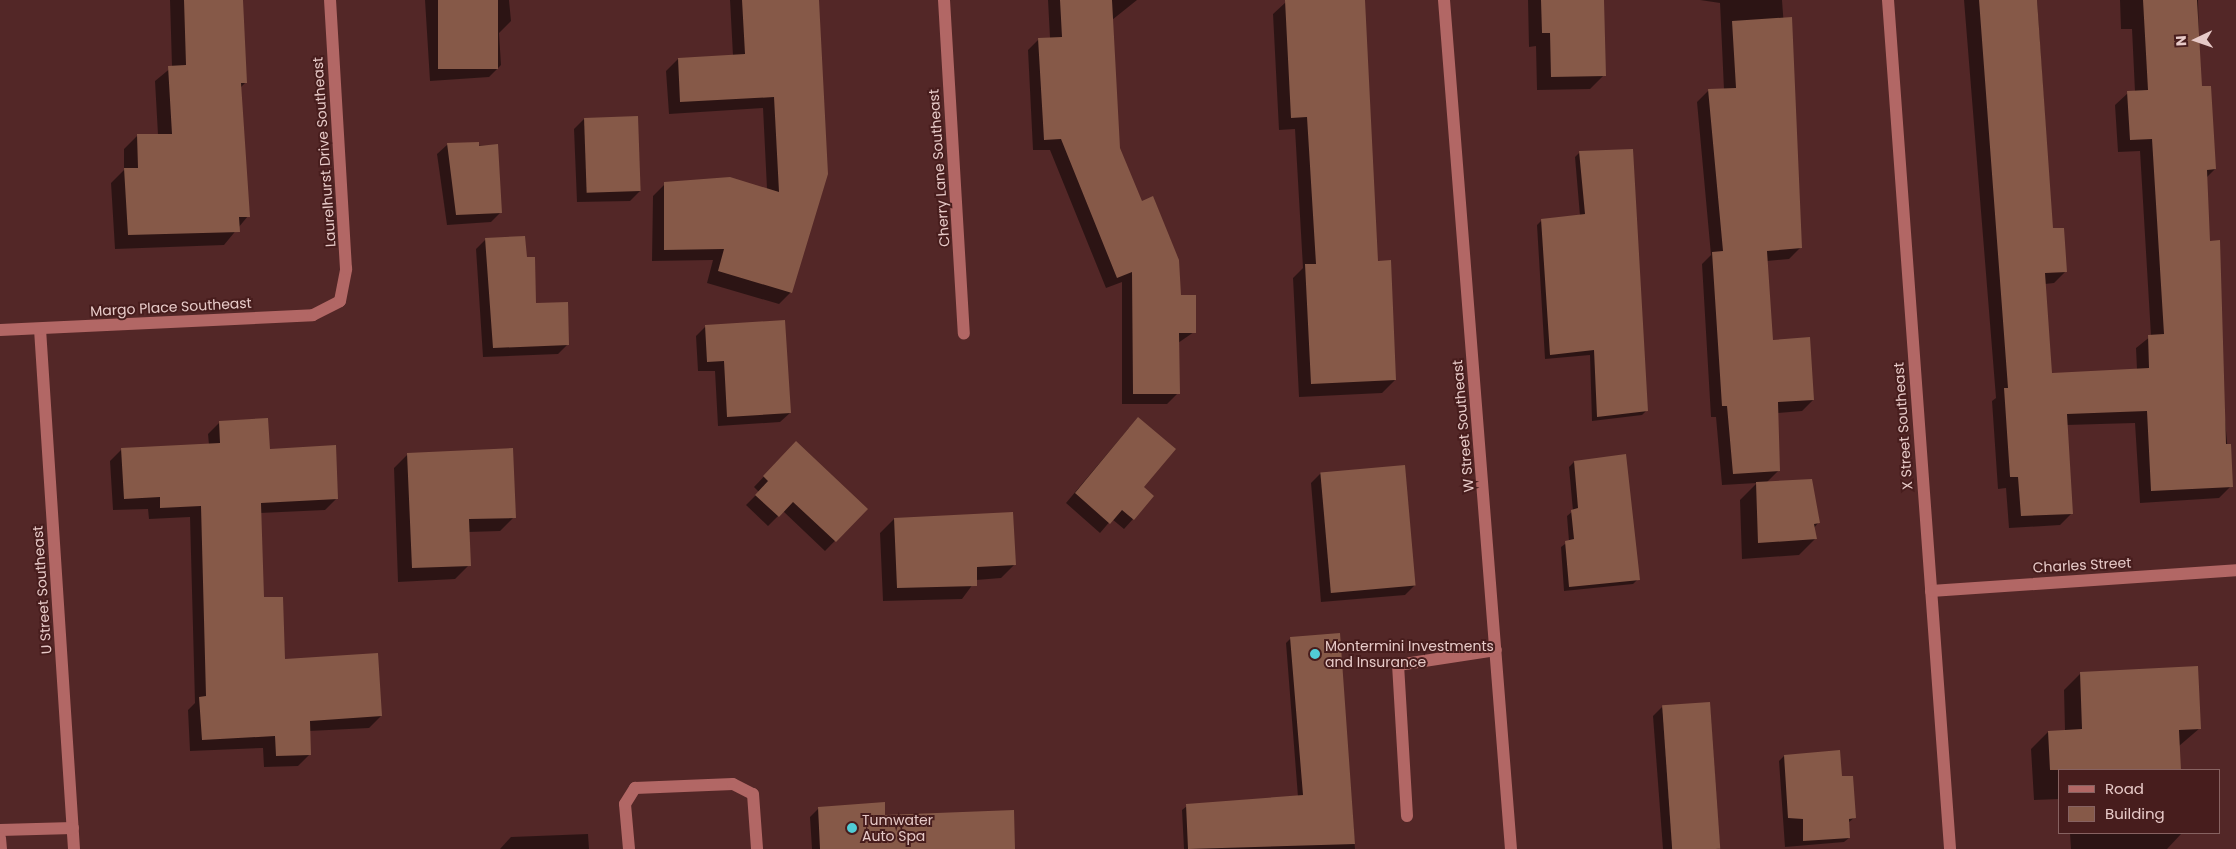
<!DOCTYPE html>
<html>
<head>
<meta charset="utf-8">
<style>
  body { margin:0 }
  #map { position:relative; width:2236px; height:849px; overflow:hidden; background:#532727; font-family:Poppins,sans-serif }
  div>[style] { position:absolute }
  .shadow>* { inset:0; background:#0007 }
  .building>* { inset:0; background:#865948; transform-origin:0 0 }
  .minor>* { height:12px; margin:-6px; padding:0 6px; transform-origin:6px; border-radius:6px; background:#b26765 }
  .dots>* { width:14px; height:14px; translate:-50% -50%; box-sizing:border-box; border:2px solid #471d1d; border-radius:50% }
  span { translate:-50% -50%; white-space:nowrap; text-align:center; line-height:1.15; -webkit-text-stroke:4px #471d1d; paint-order:stroke }
  .street-label { font-size:14px; color:#e7cac8 }
  .poi-label { font-size:14px; color:#e7cac8 }
  .left { translate:0 -50%; text-align:left }
  .legend { position:absolute; left:2058px; top:769px; width:162px; height:65px; box-sizing:border-box; background:#471d1d; border:1px solid #876261; margin:0; padding:6px 9px; list-style:none; font-size:15px; color:#e7cac8 }
  .legend li { display:flex; align-items:center; gap:10px; height:25px }
  .legend b { width:25px; border:1px solid #876261 }
  .north { position:absolute; left:2171px; top:15px; width:50px; height:50px; -webkit-text-stroke:4px #471d1d; paint-order:stroke; rotate:267deg; font-size:14px; font-weight:700; line-height:20px; text-align:center; color:#e7cac8 }
  .north::after { content:''; display:block; margin:auto; width:18px; height:22px; background:#e7cac8; clip-path:polygon(50% 0,100% 100%,50% 72%,0 100%) }
</style>
</head>
<body>
<div id="map">
  <div class="shadow">
    <div style="clip-path:polygon(170px 0,242px 0,246px 82px,240px 88px,248px 216px,224px 245px,115px 249px,111px 183px,124px 170px,124px 149px,138px 135px,158px 135px,155px 81px,172px 67px)"></div>
    <div style="clip-path:polygon(425px 0,509px 0,511px 21px,499px 33px,501px 65px,489px 77px,430px 81px)"></div>
    <div style="clip-path:polygon(730px 0,818px 0,791px 292px,779px 304px,707px 283px,713px 260px,652px 261px,653px 196px,665px 184px,767px 189px,763px 108px,669px 114px,666px 71px,678px 59px,733px 56px)"></div>
    <div style="clip-path:polygon(1048px 0,1137px 0,1112px 20px,1119px 148px,1194px 332px,1178px 343px,1178px 393px,1167px 404px,1122px 404px,1122px 282px,1106px 288px,1050px 150px,1033px 150px,1028px 50px,1039px 39px,1050px 38px)"></div>
    <div style="clip-path:polygon(1362px 0,1377px 262px,1395px 380px,1382px 393px,1299px 397px,1293px 278px,1303px 268px,1295px 129px,1279px 130px,1273px 14px,1286px 2px)"></div>
    <div style="clip-path:polygon(1528px 0,1603px 0,1604px 75px,1590px 89px,1537px 90px,1536px 46px,1529px 47px)"></div>
    <div style="clip-path:polygon(1700px 0,1782px 0,1800px 248px,1789px 259px,1767px 261px,1772px 341px,1813px 400px,1802px 411px,1777px 413px,1779px 470px,1767px 482px,1818px 523px,1814px 528px,1816px 538px,1799px 555px,1742px 559px,1740px 500px,1757px 483px,1722px 485px,1716px 417px,1711px 417px,1702px 264px,1711px 255px,1697px 102px,1708px 91px,1724px 90px,1720px 3px)"></div>
    <div style="clip-path:polygon(1964px 0,2037px 0,2052px 230px,2066px 271px,2054px 283px,2045px 284px,2051px 375px,2137px 370px,2136px 348px,2151px 336px,2140px 151px,2118px 152px,2115px 105px,2128px 93px,2135px 92px,2132px 29px,2121px 29px,2120px 0,2198px 0,2200px 87px,2215px 169px,2206px 178px,2209px 242px,2231px 486px,2219px 498px,2140px 503px,2135px 423px,2066px 425px,2072px 513px,2060px 525px,2009px 528px,2006px 488px,1998px 489px,1992px 401px,1996px 398px)"></div>
    <div style="clip-path:polygon(584px 119px,640px 191px,630px 201px,577px 202px,574px 129px)"></div>
    <div style="clip-path:polygon(447px 145px,497px 146px,501px 212px,491px 222px,447px 225px,437px 154px)"></div>
    <div style="clip-path:polygon(1580px 152px,1647px 410px,1642px 415px,1592px 421px,1590px 355px,1545px 359px,1537px 225px,1542px 220px,1580px 216px,1575px 157px)"></div>
    <div style="clip-path:polygon(486px 239px,525px 259px,534px 305px,568px 344px,558px 354px,483px 357px,476px 249px)"></div>
    <div style="clip-path:polygon(706px 326px,790px 413px,780px 422px,718px 426px,715px 371px,698px 371px,696px 336px)"></div>
    <div style="clip-path:polygon(220px 422px,337px 498px,325px 510px,260px 513px,263px 599px,284px 660px,381px 716px,369px 728px,309px 731px,310px 754px,298px 766px,264px 767px,263px 748px,190px 751px,188px 710px,195px 703px,190px 517px,149px 519px,148px 509px,113px 510px,110px 461px,122px 449px,209px 445px,208px 434px)"></div>
    <div style="clip-path:polygon(1129px 428px,1142px 487px,1133px 519px,1124px 529px,1112px 519px,1100px 533px,1066px 503px)"></div>
    <div style="clip-path:polygon(787px 452px,866px 509px,825px 551px,783px 511px,768px 526px,746px 505px,759px 492px,754px 487px)"></div>
    <div style="clip-path:polygon(408px 454px,514px 517px,500px 531px,468px 532px,469px 565px,455px 579px,398px 582px,394px 468px)"></div>
    <div style="clip-path:polygon(1574px 462px,1638px 579px,1633px 584px,1564px 591px,1561px 547px,1569px 541px,1567px 516px,1573px 511px,1569px 467px)"></div>
    <div style="clip-path:polygon(1321px 473px,1415px 585px,1405px 595px,1321px 602px,1311px 483px)"></div>
    <div style="clip-path:polygon(894px 519px,1015px 564px,1001px 578px,976px 580px,962px 599px,883px 601px,880px 533px)"></div>
    <div style="clip-path:polygon(1338px 634px,1355px 849px,1184px 849px,1182px 810px,1187px 806px,1298px 797px,1286px 643px,1291px 638px)"></div>
    <div style="clip-path:polygon(2081px 673px,2200px 728px,2179px 746px,2180px 770px,2060px 770px,2060px 799px,2034px 800px,2031px 749px,2048px 732px,2065px 731px,2064px 690px)"></div>
    <div style="clip-path:polygon(1662px 707px,1719px 849px,1663px 849px,1653px 716px)"></div>
    <div style="clip-path:polygon(1784px 756px,1840px 777px,1855px 817px,1848px 823px,1849px 838px,1844px 842px,1785px 847px,1779px 761px)"></div>
    <div style="clip-path:polygon(819px 808px,884px 816px,1014px 849px,812px 849px,810px 817px)"></div>
    <div style="clip-path:polygon(2070px 833px,2182px 833px,2167px 849px,2071px 849px)"></div>
    <div style="clip-path:polygon(588px 834px,589px 849px,500px 849px,511px 837px)"></div>
  </div>
  <div class="building">
    <div style="clip-path:polygon(184px 0,243px 0,247px 83px,241px 83px,250px 217px,239px 217px,240px 232px,128px 235px,124px 168px,138px 168px,137px 134px,172px 134px,168px 66px,186px 65px)"></div>
    <div style="left:438px;top:0;width:60px;height:69px"></div>
    <div style="clip-path:polygon(742px 0,819px 0,828px 174px,792px 293px,718px 271px,724px 249px,664px 250px,664px 182px,730px 177px,779px 192px,774px 97px,680px 102px,678px 58px,745px 54px)"></div>
    <div style="clip-path:polygon(1060px 0,1112px 0,1120px 148px,1142px 201px,1153px 196px,1179px 260px,1181px 295px,1196px 295px,1196px 333px,1179px 333px,1180px 394px,1133px 394px,1132px 272px,1117px 278px,1061px 139px,1044px 140px,1038px 38px,1062px 37px)"></div>
    <div style="clip-path:polygon(1285px 0,1365px 0,1378px 261px,1391px 260px,1396px 380px,1311px 384px,1305px 264px,1316px 264px,1307px 117px,1291px 118px)"></div>
    <div style="clip-path:polygon(1541px 0,1604px 0,1606px 76px,1551px 77px,1550px 33px,1542px 33px)"></div>
    <div style="clip-path:polygon(1979px 0,2037px 0,2053px 228px,2064px 228px,2067px 272px,2045px 273px,2052px 373px,2149px 368px,2148px 335px,2164px 334px,2152px 139px,2130px 140px,2127px 91px,2148px 90px,2143px 0,2197px 0,2202px 86px,2211px 86px,2216px 169px,2207px 170px,2210px 241px,2220px 240px,2226px 444px,2231px 444px,2233px 487px,2151px 491px,2147px 411px,2067px 414px,2073px 514px,2021px 516px,2018px 477px,2010px 477px,2004px 388px,2008px 388px)"></div>
    <div style="clip-path:polygon(1792px 17px,1802px 248px,1767px 251px,1773px 340px,1810px 337px,1814px 400px,1778px 402px,1780px 471px,1733px 474px,1727px 406px,1722px 406px,1712px 252px,1723px 251px,1708px 89px,1736px 88px,1732px 21px)"></div>
    <div style="left:638px;top:116px;width:75px;height:54px;rotate:88deg"></div>
    <div style="clip-path:polygon(479px 142px,479px 146px,498px 144px,502px 213px,456px 215px,447px 143px)"></div>
    <div style="clip-path:polygon(1633px 149px,1648px 411px,1597px 417px,1594px 350px,1550px 355px,1541px 219px,1585px 214px,1579px 151px)"></div>
    <div style="clip-path:polygon(525px 236px,527px 257px,535px 257px,536px 303px,568px 302px,569px 345px,493px 348px,485px 238px)"></div>
    <div style="clip-path:polygon(785px 320px,791px 413px,727px 417px,724px 361px,707px 362px,705px 325px)"></div>
    <div style="clip-path:polygon(1138px 417px,1176px 449px,1144px 487px,1154px 496px,1134px 520px,1122px 510px,1110px 524px,1075px 493px)"></div>
    <div style="clip-path:polygon(268px 418px,270px 449px,336px 445px,338px 499px,261px 503px,264px 597px,283px 597px,285px 659px,378px 653px,382px 716px,310px 721px,311px 755px,276px 756px,275px 736px,202px 740px,199px 697px,206px 696px,201px 506px,160px 508px,160px 497px,124px 499px,121px 448px,220px 443px,219px 421px)"></div>
    <div style="clip-path:polygon(796px 441px,868px 509px,836px 542px,793px 502px,779px 517px,755px 495px,768px 481px,763px 476px)"></div>
    <div style="clip-path:polygon(513px 448px,516px 518px,469px 519px,471px 566px,412px 568px,407px 453px)"></div>
    <div style="clip-path:polygon(1626px 454px,1640px 580px,1569px 587px,1565px 541px,1574px 539px,1571px 510px,1578px 508px,1574px 461px)"></div>
    <div style="left:1405px;top:465px;width:121px;height:85px;rotate:85deg"></div>
    <div style="clip-path:polygon(1812px 479px,1820px 523px,1814px 524px,1817px 539px,1758px 543px,1756px 482px)"></div>
    <div style="clip-path:polygon(1013px 512px,1016px 565px,977px 567px,977px 586px,897px 588px,894px 518px)"></div>
    <div style="clip-path:polygon(1340px 633px,1355px 844px,1188px 849px,1186px 804px,1303px 795px,1290px 637px)"></div>
    <div style="clip-path:polygon(2198px 666px,2201px 729px,2179px 730px,2181px 770px,2050px 770px,2048px 731px,2082px 729px,2080px 672px)"></div>
    <div style="left:1710px;top:702px;width:147px;height:48px;rotate:86deg"></div>
    <div style="clip-path:polygon(1840px 750px,1842px 776px,1853px 776px,1856px 818px,1849px 819px,1850px 838px,1803px 841px,1803px 819px,1788px 818px,1784px 755px)"></div>
    <div style="clip-path:polygon(885px 802px,885px 815px,1014px 810px,1015px 849px,820px 849px,818px 807px)"></div>
  </div>
  <div class="minor">
    <div style="left:944px;top:0;width:334px;rotate:86.6deg"></div>
    <div style="left:1444px;top:0;width:852px;rotate:85.49deg"></div>
    <div style="left:1888px;top:0;width:851px;rotate:85.82deg"></div>
    <div style="left:40px;top:329px;width:521px;rotate:86.26deg"></div>
    <div style="left:0;top:330px;width:313px;rotate:-2.7deg"></div>
    <div style="left:313px;top:315px;width:30px;rotate:-27deg"></div>
    <div style="left:340px;top:301px;width:33px;rotate:-79deg"></div>
    <div style="left:346px;top:269px;width:269px;rotate:-93.4deg"></div>
    <div style="left:1931px;top:591px;width:306px;rotate:-3.9deg"></div>
    <div style="left:1407px;top:816px;width:151px;rotate:-93.4deg"></div>
    <div style="left:1398px;top:665px;width:99px;rotate:-8.7deg"></div>
    <div style="left:0;top:830px;width:73px;rotate:-1.6deg"></div>
    <div style="left:0;top:838px;width:11px;rotate:85deg"></div>
    <div style="left:629px;top:849px;width:45px;rotate:-95.1deg"></div>
    <div style="left:625px;top:804px;width:19px;rotate:-58deg"></div>
    <div style="left:635px;top:788px;width:98px;rotate:-2.3deg"></div>
    <div style="left:733px;top:784px;width:22px;rotate:27deg"></div>
    <div style="left:753px;top:794px;width:55px;rotate:85.8deg"></div>
  </div>
  <div class="dots">
    <div style="left:1315px;top:654px;background:#51ccd5"></div>
    <div style="left:852px;top:828px;background:#51ccd5"></div>
  </div>
  <div class="street-label">
    <span style="left:324px;top:152px;rotate:-94deg">Laurelhurst Drive Southeast</span>
    <span style="left:939px;top:168px;rotate:-94deg">Cherry Lane Southeast</span>
    <span style="left:171px;top:307px;rotate:-3deg">Margo Place Southeast</span>
    <span style="left:1463px;top:426px;rotate:-95deg">W Street Southeast</span>
    <span style="left:1903px;top:426px;rotate:-94deg">X Street Southeast</span>
    <span style="left:2082px;top:565px;rotate:-3deg">Charles Street</span>
    <span style="left:42px;top:590px;rotate:-94deg">U Street Southeast</span>
  </div>
  <div class="poi-label">
    <span class="left" style="left:1325px;top:654px">Montermini Investments<br>and Insurance</span>
    <span class="left" style="left:862px;top:828px">Tumwater<br>Auto Spa</span>
  </div>
  <ul class="legend">
  <li><b style="height:6px;background:#b26765"></b>Road</li>
  <li><b style="height:14px;background:#865948"></b>Building</li>
  </ul>
  <div class="north">N</div>
</div>
</body>
</html>
